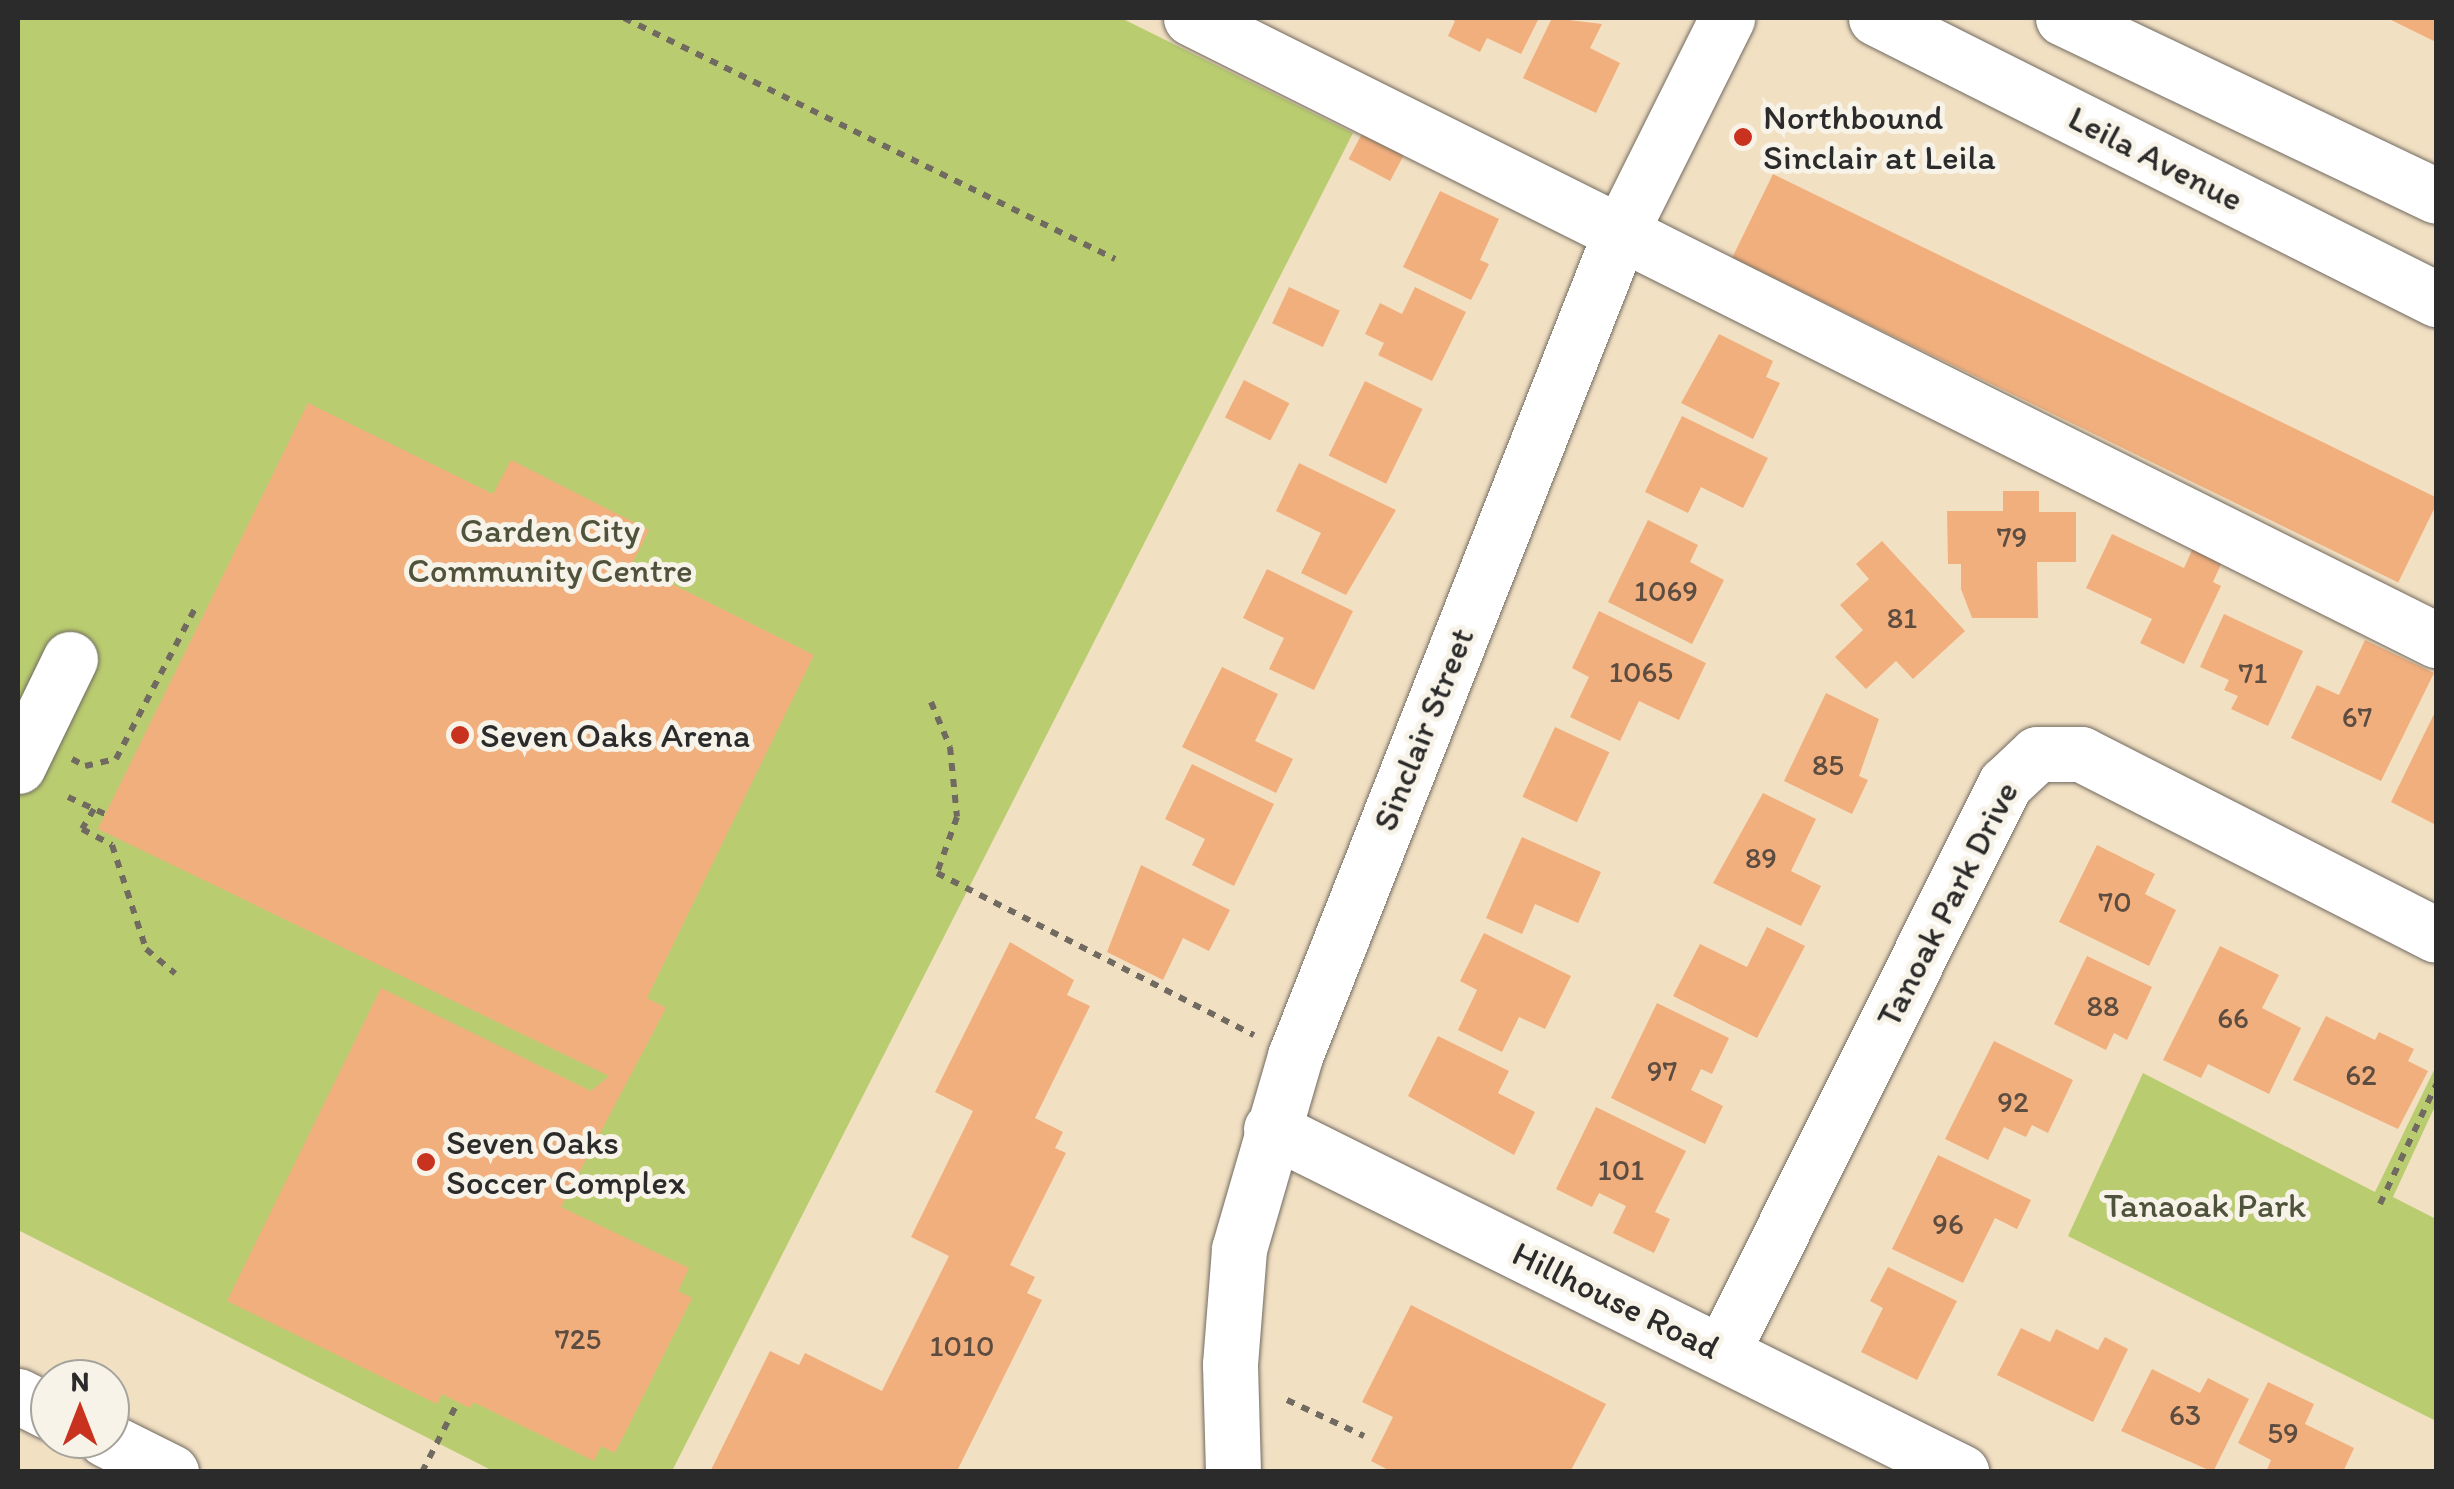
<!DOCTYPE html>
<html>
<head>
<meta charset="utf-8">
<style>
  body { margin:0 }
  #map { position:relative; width:2454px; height:1489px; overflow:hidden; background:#f2e0c3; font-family:Itim,sans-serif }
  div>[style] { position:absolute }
  .green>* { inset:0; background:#bacc70 }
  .building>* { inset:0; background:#f2af7e; transform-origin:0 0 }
  .path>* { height:6px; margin-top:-3px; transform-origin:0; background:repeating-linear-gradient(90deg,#716a60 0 8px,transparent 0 16px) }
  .roads { filter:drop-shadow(0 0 2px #716a60) drop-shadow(0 0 2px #716a60) }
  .minor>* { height:55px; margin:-27.5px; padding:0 27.5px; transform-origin:27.5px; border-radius:27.5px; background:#fff }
  .major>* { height:55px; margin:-27.5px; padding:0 27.5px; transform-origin:27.5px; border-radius:27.5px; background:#fff }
  .dots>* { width:28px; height:28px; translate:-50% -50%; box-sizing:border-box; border:5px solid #f7f3e8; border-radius:50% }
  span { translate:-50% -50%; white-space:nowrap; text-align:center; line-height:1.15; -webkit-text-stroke:10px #f7f3e8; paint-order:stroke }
  .number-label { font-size:30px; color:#5d4c40 }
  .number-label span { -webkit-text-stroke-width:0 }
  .poi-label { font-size:35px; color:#2b2b2b }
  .left { translate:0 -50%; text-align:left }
  .street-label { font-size:35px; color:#2b2b2b }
  .park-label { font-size:35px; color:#4f533c }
  .frame { position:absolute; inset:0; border:20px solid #2b2b2b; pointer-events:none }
  .north { position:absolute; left:30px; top:1359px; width:100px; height:100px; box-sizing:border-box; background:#f7f3e8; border:2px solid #a5a39c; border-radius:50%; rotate:0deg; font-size:28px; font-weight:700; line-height:40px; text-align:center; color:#2b2b2b }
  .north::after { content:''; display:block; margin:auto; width:35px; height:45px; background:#c8321e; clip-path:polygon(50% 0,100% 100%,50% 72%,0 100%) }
</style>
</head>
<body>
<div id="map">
  <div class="green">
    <div style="clip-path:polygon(18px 18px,1121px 18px,1353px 133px,672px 1471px,493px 1471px,18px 1230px)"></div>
    <div style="clip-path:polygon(2436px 1066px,2436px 1104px,2393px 1197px,2436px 1219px,2436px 1421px,2068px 1236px,2143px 1073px,2375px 1192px)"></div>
  </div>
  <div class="building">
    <div style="clip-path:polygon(1448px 18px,1539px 18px,1521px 54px,1487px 38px,1480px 52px,1448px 36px,1455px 21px)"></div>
    <div style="clip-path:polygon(1552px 18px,1602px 24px,1590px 48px,1620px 63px,1596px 113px,1523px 78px)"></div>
    <div style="clip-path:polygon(2387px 18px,2436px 18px,2436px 42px)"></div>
    <div style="left:1365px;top:128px;width:47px;height:35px;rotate:28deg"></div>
    <div style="left:1773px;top:174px;width:741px;height:93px;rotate:26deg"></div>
    <div style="clip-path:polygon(1440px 191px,1499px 219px,1480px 260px,1489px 264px,1471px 300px,1403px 267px)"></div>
    <div style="left:1289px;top:287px;width:56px;height:40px;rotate:25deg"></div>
    <div style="clip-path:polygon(1415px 287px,1466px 312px,1432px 381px,1378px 355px,1384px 343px,1365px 334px,1380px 303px,1402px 314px)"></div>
    <div style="clip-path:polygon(1719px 334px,1773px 361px,1766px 377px,1780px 383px,1753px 439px,1681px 403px)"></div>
    <div style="left:1244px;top:380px;width:51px;height:42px;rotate:27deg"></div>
    <div style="left:1365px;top:381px;width:64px;height:83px;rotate:26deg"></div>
    <div style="clip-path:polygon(308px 403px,493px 494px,511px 460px,649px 530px,632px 564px,814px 655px,647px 998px,666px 1008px,561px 1207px,689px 1268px,678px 1291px,692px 1298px,615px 1453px,601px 1446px,594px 1461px,473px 1402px,470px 1408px,442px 1394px,437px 1404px,227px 1301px,381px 988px,591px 1091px,609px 1076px,98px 829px)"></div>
    <div style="clip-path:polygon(1682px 416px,1768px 458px,1743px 508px,1701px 487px,1688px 513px,1645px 492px)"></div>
    <div style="clip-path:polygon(1299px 463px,1396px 510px,1346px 595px,1301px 573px,1321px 533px,1276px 511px)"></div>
    <div style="clip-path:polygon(2003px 491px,2039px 491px,2039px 512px,2076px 512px,2076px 562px,2037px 562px,2038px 618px,1972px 618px,1961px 589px,1961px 564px,1948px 564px,1947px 511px,2003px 511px)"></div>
    <div style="clip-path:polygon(1648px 520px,1698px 545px,1690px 562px,1724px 580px,1692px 644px,1608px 602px)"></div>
    <div style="clip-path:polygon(2112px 534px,2184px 568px,2193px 548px,2222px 562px,2213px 582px,2221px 586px,2184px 664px,2140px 643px,2152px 619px,2086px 588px)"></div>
    <div style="clip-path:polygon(1882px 541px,1965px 631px,1913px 679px,1896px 661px,1866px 689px,1835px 657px,1863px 630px,1840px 605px,1869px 579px,1856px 564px)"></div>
    <div style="clip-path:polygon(1267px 569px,1353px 611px,1314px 690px,1269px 669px,1284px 638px,1243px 618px)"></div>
    <div style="clip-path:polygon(1599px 611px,1706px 663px,1679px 720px,1639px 701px,1620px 741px,1570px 717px,1589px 677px,1572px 668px)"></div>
    <div style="clip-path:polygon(2224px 614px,2303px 651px,2268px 726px,2231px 709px,2238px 696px,2224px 690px,2229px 680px,2200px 667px)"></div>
    <div style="clip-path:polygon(2365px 640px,2434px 673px,2381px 781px,2291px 738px,2317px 685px,2339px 695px)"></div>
    <div style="clip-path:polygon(1222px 667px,1278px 694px,1255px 741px,1293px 759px,1276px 793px,1182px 747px)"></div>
    <div style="clip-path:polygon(1826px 693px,1879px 719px,1859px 776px,1868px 780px,1852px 814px,1784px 781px)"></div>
    <div style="clip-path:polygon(2436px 710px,2436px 825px,2391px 802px)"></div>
    <div style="left:1555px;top:727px;width:60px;height:77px;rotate:25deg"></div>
    <div style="clip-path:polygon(1192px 764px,1274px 804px,1234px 886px,1192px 865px,1205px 839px,1165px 819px)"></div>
    <div style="clip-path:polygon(1763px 793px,1816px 819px,1791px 871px,1821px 886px,1801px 926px,1713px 883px)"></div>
    <div style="clip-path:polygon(1522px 837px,1601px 872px,1578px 923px,1535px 904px,1522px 934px,1486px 918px)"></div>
    <div style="clip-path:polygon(2097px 845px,2155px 874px,2145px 894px,2176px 910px,2149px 966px,2059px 922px)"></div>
    <div style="clip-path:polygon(1141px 865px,1230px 910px,1209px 951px,1183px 938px,1163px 980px,1107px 952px)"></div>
    <div style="clip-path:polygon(1767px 927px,1805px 946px,1757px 1038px,1673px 996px,1700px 944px,1747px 967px)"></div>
    <div style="clip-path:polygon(1484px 933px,1571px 976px,1545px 1029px,1519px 1017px,1502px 1052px,1458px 1030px,1477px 990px,1460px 981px)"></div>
    <div style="clip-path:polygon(1010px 942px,1074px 980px,1067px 995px,1090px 1006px,1035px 1118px,1063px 1132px,1055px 1148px,1066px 1153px,1010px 1265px,1035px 1277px,1027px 1293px,1042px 1300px,958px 1469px,710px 1472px,770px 1351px,799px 1365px,805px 1353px,882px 1391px,949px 1256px,911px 1237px,973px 1111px,935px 1092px)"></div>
    <div style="clip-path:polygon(2220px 946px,2279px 975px,2262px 1008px,2301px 1028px,2269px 1094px,2208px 1064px,2201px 1078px,2163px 1060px)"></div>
    <div style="clip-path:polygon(2087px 956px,2152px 987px,2127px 1040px,2114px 1033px,2106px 1050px,2054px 1024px)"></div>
    <div style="clip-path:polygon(1657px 1003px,1729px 1038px,1712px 1074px,1701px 1069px,1691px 1090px,1723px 1106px,1705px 1144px,1611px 1098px)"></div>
    <div style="clip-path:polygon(2326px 1016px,2375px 1040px,2379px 1032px,2414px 1049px,2408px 1061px,2428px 1071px,2398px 1129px,2293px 1080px)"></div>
    <div style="clip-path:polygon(1438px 1036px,1509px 1071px,1498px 1093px,1535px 1112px,1514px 1155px,1408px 1096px)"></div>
    <div style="clip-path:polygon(1994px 1041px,2073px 1080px,2048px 1133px,2032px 1125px,2026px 1137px,2004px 1127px,1988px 1160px,1945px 1139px)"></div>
    <div style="clip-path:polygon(1596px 1107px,1686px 1151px,1655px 1212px,1670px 1219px,1654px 1253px,1613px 1233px,1626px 1206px,1599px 1193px,1592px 1207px,1556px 1189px)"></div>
    <div style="clip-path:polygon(1938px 1155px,2031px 1200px,2017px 1229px,1995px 1218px,1963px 1283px,1892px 1249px)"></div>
    <div style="clip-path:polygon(1888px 1267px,1957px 1301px,1917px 1380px,1861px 1352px,1883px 1308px,1870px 1301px)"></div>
    <div style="clip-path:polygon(1411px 1305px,1606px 1404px,1570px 1472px,1392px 1472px,1371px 1461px,1393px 1417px,1362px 1402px)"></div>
    <div style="clip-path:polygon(2021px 1328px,2050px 1342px,2056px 1329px,2098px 1350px,2105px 1337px,2128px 1349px,2093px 1422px,1997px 1375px)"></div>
    <div style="clip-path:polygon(2152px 1369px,2200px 1393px,2208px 1378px,2249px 1399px,2213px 1472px,2121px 1431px)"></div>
    <div style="clip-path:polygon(2268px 1382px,2314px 1404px,2305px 1424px,2354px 1448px,2343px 1472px,2266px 1472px,2271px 1460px,2238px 1443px)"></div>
  </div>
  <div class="path">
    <div style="left:624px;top:18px;width:547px;rotate:26.14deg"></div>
    <div style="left:931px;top:702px;width:49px;rotate:67.1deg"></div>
    <div style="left:950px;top:747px;width:70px;rotate:84.3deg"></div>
    <div style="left:957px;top:817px;width:59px;rotate:109.7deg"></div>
    <div style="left:937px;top:873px;width:356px;rotate:27.1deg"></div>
    <div style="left:72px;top:759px;width:15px;rotate:28deg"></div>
    <div style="left:85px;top:766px;width:32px;rotate:-13deg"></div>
    <div style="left:116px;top:759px;width:174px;rotate:-62.3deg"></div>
    <div style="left:68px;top:797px;width:41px;rotate:24.7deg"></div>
    <div style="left:94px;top:809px;width:23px;rotate:121deg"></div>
    <div style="left:82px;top:829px;width:34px;rotate:28deg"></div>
    <div style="left:112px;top:845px;width:109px;rotate:71.9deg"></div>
    <div style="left:146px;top:949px;width:38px;rotate:40deg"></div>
    <div style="left:2380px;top:1204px;width:132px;rotate:-64.8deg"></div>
    <div style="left:1287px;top:1400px;width:85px;rotate:25.1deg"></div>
    <div style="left:422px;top:1472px;width:79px;rotate:-62.8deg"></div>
  </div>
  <div class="roads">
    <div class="minor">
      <div style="left:1191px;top:18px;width:1392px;rotate:26.55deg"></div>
      <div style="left:18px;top:766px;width:119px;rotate:-64.1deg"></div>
      <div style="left:1271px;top:1129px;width:771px;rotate:26.43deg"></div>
      <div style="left:1722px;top:1352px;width:635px;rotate:-63.52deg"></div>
      <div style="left:2005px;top:784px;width:44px;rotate:-43.2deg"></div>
      <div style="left:2037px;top:754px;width:44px"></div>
      <div style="left:2081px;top:754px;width:398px;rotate:27deg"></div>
      <div style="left:18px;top:1396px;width:36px;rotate:27deg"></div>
      <div style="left:105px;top:1439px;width:74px;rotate:26.6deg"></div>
      <div style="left:1233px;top:1472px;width:108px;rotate:-91.6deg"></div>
      <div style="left:1230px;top:1364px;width:115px;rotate:-85.5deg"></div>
      <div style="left:1239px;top:1249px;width:201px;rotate:-73.8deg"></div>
      <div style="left:1295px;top:1056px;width:887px;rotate:-68.44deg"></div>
      <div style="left:1621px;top:231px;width:238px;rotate:-63.5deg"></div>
    </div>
    <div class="major">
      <div style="left:1876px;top:18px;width:627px;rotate:26.65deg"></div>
      <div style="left:2063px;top:18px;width:413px;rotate:25.5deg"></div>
    </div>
  </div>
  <div class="dots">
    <div style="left:1743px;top:137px;background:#c8321e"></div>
    <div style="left:460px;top:735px;background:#c8321e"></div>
    <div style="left:426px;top:1162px;background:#c8321e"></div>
  </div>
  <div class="number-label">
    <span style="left:2012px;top:537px">79</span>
    <span style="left:1666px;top:591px">1069</span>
    <span style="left:1902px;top:618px">81</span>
    <span style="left:1641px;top:672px">1065</span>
    <span style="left:2253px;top:673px">71</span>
    <span style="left:2357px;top:717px">67</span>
    <span style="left:1828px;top:765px">85</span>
    <span style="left:1761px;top:858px">89</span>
    <span style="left:2115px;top:902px">70</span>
    <span style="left:2103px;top:1006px">88</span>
    <span style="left:2233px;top:1018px">66</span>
    <span style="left:1662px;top:1071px">97</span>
    <span style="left:2361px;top:1075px">62</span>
    <span style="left:2013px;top:1102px">92</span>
    <span style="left:1621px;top:1170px">101</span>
    <span style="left:1948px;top:1224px">96</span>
    <span style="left:578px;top:1339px">725</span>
    <span style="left:962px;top:1346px">1010</span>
    <span style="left:2185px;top:1415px">63</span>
    <span style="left:2283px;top:1433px">59</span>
  </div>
  <div class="poi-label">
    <span class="left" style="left:1763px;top:137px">Northbound<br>Sinclair at Leila</span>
    <span class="left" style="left:480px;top:735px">Seven Oaks Arena</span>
    <span class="left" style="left:446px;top:1162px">Seven Oaks<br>Soccer Complex</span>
  </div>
  <div class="street-label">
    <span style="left:2156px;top:158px;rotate:27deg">Leila Avenue</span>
    <span style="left:1423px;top:729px;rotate:-68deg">Sinclair Street</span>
    <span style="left:1947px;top:904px;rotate:-63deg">Tanoak Park Drive</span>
    <span style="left:1616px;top:1300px;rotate:26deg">Hillhouse Road</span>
  </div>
  <div class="park-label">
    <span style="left:550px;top:550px">Garden City<br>Community Centre</span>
    <span style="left:2205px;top:1205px">Tanaoak Park</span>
  </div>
  <div class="frame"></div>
  <div class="north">N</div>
</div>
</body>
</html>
